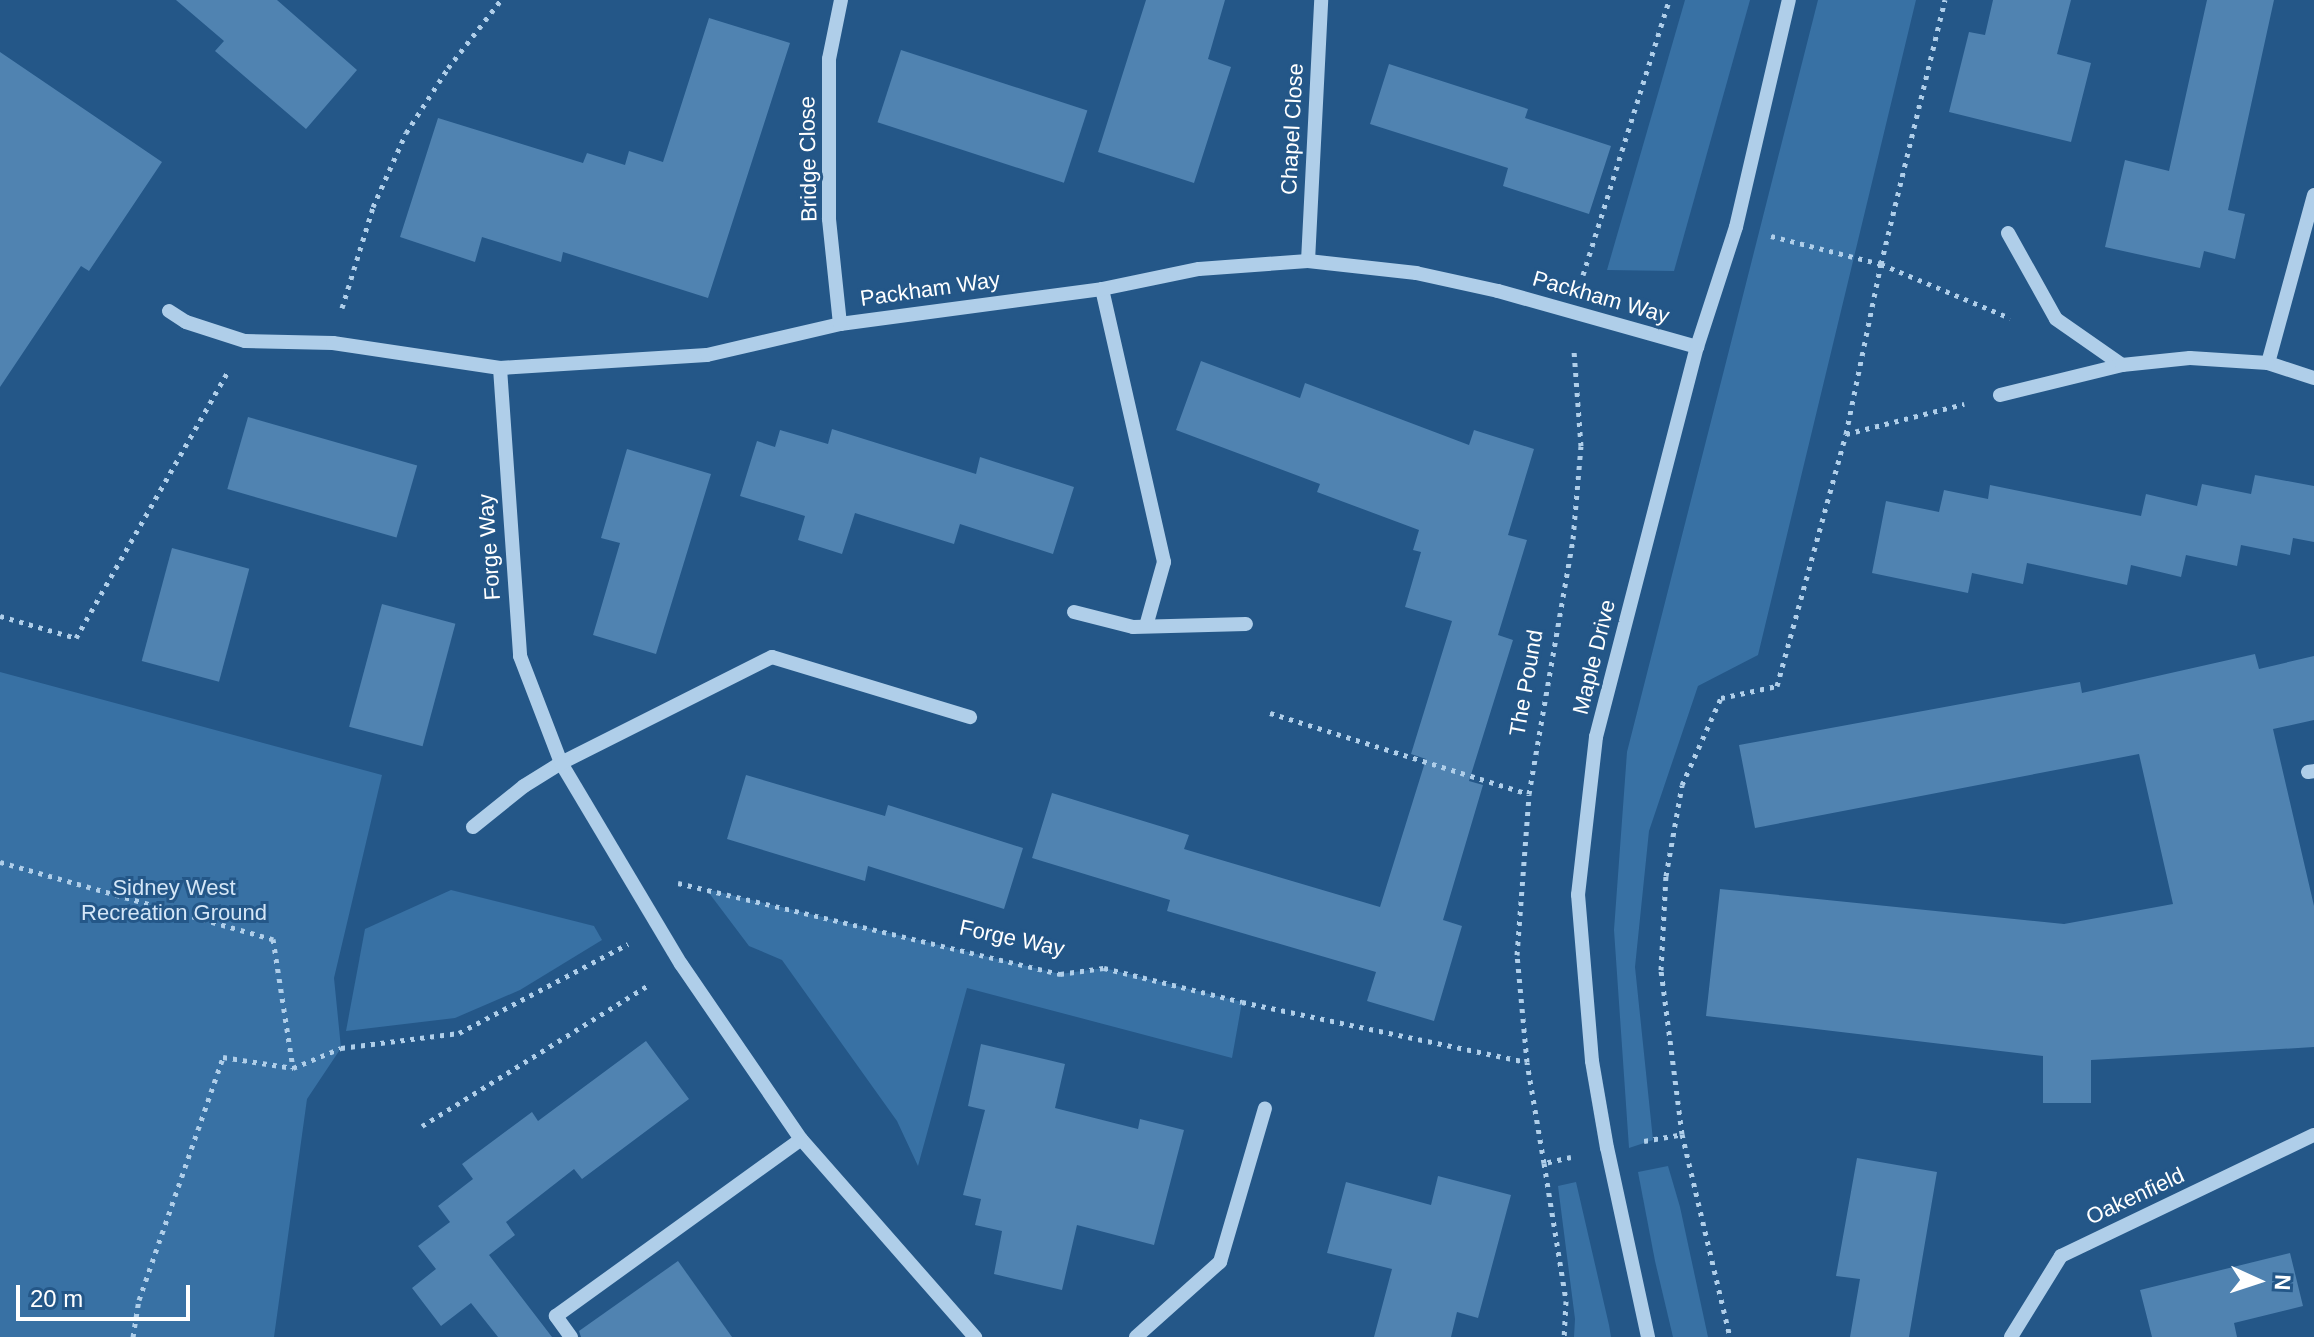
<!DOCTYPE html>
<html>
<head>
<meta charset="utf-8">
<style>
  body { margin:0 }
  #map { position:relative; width:2314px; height:1337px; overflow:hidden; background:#245788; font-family:Arial,sans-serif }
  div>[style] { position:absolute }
  .green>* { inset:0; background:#3871a4 }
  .building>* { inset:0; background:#5083b1; transform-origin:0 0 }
  .path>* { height:5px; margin-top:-2.5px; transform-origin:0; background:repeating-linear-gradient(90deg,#afcee9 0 4px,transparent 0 10px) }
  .minor>* { height:14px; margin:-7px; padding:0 7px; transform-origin:7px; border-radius:7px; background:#afcee9 }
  span { translate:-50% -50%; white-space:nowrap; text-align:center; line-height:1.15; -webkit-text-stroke:6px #245788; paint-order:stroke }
  .street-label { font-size:22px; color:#fff }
  .park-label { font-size:22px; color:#d4e6f7 }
  .north { position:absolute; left:2218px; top:1241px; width:80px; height:80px; -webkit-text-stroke:6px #245788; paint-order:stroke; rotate:93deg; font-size:22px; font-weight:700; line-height:32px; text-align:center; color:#fff }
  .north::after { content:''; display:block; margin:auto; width:28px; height:36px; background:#fff; clip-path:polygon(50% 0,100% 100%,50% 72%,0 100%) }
  .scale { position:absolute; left:16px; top:1285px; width:174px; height:36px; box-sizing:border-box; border:4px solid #fff; border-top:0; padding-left:10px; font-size:24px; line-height:28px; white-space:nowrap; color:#fff; -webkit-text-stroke:6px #245788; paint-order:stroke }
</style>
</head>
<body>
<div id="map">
  <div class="green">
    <div style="clip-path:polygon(1685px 0,1750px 0,1674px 271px,1607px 270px)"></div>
    <div style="clip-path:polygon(1818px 0,1916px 0,1758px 655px,1698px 686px,1649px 831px,1635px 967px,1653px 1140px,1629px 1148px,1614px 930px,1627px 752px)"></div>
    <div style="clip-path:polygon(0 672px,382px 775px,334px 978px,341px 1048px,307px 1099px,274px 1337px,0 1337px)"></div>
    <div style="clip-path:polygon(706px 889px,1060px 974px,1104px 968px,1242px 1002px,1232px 1058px,967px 988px,918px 1166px,897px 1121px,782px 960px,749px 946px)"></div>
    <div style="clip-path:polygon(451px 890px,594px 926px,602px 940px,520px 990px,455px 1018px,346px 1031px,365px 929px)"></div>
    <div style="clip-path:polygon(1668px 1166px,1680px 1207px,1708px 1337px,1673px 1337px,1655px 1261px,1638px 1172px)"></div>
    <div style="clip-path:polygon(1576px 1182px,1609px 1325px,1611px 1337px,1574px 1337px,1575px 1319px,1558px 1186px)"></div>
  </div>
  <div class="building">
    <div style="clip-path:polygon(176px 0,277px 0,357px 70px,306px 129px,215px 51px,224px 41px)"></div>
    <div style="clip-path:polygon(1146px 0,1225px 0,1208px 59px,1231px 67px,1194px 183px,1098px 152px)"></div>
    <div style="clip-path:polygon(1993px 0,2071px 0,2057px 54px,2091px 63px,2071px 142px,1949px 112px,1969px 32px,1985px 35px)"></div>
    <div style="clip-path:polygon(2207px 0,2274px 0,2228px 210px,2245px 214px,2235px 259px,2204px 251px,2200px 268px,2105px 247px,2125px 160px,2169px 171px)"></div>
    <div style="clip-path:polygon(709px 18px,790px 43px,708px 298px,563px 252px,561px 262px,482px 237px,475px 262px,400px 237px,438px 118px,583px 163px,587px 153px,625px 165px,629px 151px,663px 162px)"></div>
    <div style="left:901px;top:50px;width:196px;height:76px;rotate:18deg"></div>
    <div style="clip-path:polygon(0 52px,162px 162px,89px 271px,81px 266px,0 387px)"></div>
    <div style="clip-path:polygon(1389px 64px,1528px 109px,1525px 118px,1611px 146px,1589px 214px,1503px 186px,1508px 168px,1370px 124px)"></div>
    <div style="clip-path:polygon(1201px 361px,1300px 398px,1305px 383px,1469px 445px,1474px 430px,1534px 449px,1508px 535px,1527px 540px,1498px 635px,1513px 640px,1469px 781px,1483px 785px,1443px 920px,1462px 926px,1434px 1021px,1367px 1001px,1376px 972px,1167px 911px,1170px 900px,1032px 858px,1052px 793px,1189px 835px,1184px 849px,1380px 907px,1426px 759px,1411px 754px,1452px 621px,1405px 607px,1421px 552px,1413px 550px,1419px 530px,1317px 492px,1320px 484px,1176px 430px)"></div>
    <div style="left:248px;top:417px;width:176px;height:75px;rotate:16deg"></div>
    <div style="clip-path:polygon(832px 429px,976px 474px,980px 457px,1074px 487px,1053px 554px,960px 524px,954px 544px,855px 513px,842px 554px,798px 540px,805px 516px,740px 496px,757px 441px,775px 447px,780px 430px,828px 444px)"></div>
    <div style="clip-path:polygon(627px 449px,711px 474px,656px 654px,593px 635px,620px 543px,601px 538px)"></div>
    <div style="clip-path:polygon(2255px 475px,2314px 486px,2314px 542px,2293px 538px,2290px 555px,2241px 545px,2237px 566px,2186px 555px,2181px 577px,2131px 565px,2127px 585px,2027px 563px,2023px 584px,1972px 573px,1968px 593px,1872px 573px,1886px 501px,1939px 512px,1944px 490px,1988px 499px,1990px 485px,2141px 516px,2146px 494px,2197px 506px,2202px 484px,2251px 494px)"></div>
    <div style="left:172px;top:548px;width:80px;height:117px;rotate:15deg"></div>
    <div style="left:382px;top:604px;width:76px;height:127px;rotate:15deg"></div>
    <div style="clip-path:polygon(2255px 654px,2259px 669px,2314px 656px,2314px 720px,2273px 729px,2314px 906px,2314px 1047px,2091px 1060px,2091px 1103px,2043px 1103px,2043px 1056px,1706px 1016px,1720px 889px,2064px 924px,2173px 904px,2139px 754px,1755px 828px,1739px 745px,2080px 682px,2082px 693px)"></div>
    <div style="clip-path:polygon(746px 775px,885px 816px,888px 805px,1023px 848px,1004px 909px,868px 866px,865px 881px,727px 839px)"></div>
    <div style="clip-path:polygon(646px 1041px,689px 1099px,582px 1179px,574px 1169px,506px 1222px,515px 1235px,489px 1255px,552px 1337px,498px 1337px,471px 1303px,441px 1326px,412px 1288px,436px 1269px,418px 1246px,450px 1222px,438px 1206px,473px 1179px,462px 1164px,532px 1112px,538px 1121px)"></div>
    <div style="clip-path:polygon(981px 1044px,1065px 1064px,1055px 1108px,1138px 1129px,1140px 1119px,1184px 1130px,1154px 1245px,1077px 1225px,1062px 1290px,994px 1274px,1002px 1231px,975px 1225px,981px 1199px,963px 1195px,985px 1110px,968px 1106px)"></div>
    <div style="clip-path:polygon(1857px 1158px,1937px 1172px,1909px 1337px,1850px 1337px,1860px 1279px,1836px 1276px)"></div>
    <div style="clip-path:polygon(1438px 1176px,1511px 1195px,1478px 1318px,1457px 1312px,1451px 1337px,1374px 1337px,1392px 1269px,1327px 1253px,1346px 1182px,1431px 1205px)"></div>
    <div style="clip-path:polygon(2290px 1253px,2303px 1306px,2234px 1323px,2237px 1337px,2152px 1337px,2140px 1290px)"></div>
    <div style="clip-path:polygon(678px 1261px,732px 1337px,581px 1337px,579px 1331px)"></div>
  </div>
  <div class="path">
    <div style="left:1771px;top:236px;width:114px;rotate:14.3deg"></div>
    <div style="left:1881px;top:264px;width:140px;rotate:22.7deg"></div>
    <div style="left:1583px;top:275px;width:288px;rotate:-72.6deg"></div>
    <div style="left:342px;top:308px;width:106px;rotate:-72.9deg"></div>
    <div style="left:373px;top:207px;width:81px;rotate:-66deg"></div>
    <div style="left:406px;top:133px;width:77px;rotate:-57.1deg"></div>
    <div style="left:448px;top:68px;width:86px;rotate:-52.1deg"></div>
    <div style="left:1846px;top:434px;width:122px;rotate:-14.3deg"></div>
    <div style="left:0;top:616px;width:79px;rotate:16.1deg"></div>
    <div style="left:76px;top:638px;width:305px;rotate:-60.3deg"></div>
    <div style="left:1270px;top:713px;width:270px;rotate:17.4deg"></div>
    <div style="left:0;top:862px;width:284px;rotate:15.8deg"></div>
    <div style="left:273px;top:939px;width:131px;rotate:81.2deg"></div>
    <div style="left:678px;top:883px;width:393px;rotate:13.4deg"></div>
    <div style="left:1060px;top:974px;width:44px;rotate:-7.8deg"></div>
    <div style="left:1104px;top:968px;width:142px;rotate:13.8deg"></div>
    <div style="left:1242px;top:1002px;width:291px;rotate:11.9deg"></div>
    <div style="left:422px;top:1126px;width:269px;rotate:-31.9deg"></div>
    <div style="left:1682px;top:1134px;width:209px;rotate:76.7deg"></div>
    <div style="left:1644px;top:1141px;width:39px;rotate:-10deg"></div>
    <div style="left:1682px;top:1134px;width:165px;rotate:-97.3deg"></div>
    <div style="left:1661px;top:970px;width:94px;rotate:-87deg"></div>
    <div style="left:1666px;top:876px;width:92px;rotate:-80deg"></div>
    <div style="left:1682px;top:785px;width:95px;rotate:-65.9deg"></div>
    <div style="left:1721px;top:698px;width:57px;rotate:-12.1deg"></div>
    <div style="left:1777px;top:686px;width:261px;rotate:-74.7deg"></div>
    <div style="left:1846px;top:434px;width:174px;rotate:-78.4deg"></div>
    <div style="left:1881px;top:264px;width:272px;rotate:-76.4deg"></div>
    <div style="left:1571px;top:1157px;width:28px;rotate:167deg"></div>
    <div style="left:1544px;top:1163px;width:102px;rotate:-99.6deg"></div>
    <div style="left:1527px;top:1062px;width:107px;rotate:-95.3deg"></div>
    <div style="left:1517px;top:955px;width:161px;rotate:-85.7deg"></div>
    <div style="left:1529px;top:794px;width:259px;rotate:-80.2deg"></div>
    <div style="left:1573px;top:539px;width:93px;rotate:-85.1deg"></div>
    <div style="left:1581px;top:446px;width:95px;rotate:-94.2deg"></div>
    <div style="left:1544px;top:1163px;width:140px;rotate:80.9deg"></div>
    <div style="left:1566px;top:1301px;width:36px;rotate:93deg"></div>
    <div style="left:133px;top:1337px;width:37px;rotate:-81deg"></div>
    <div style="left:139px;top:1300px;width:257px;rotate:-70.9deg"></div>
    <div style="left:223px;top:1057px;width:71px;rotate:8.9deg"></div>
    <div style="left:293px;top:1068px;width:52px;rotate:-22.6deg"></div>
    <div style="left:341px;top:1048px;width:119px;rotate:-7.2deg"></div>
    <div style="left:459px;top:1033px;width:191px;rotate:-27.8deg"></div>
  </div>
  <div class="minor">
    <div style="left:2314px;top:195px;width:174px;rotate:105.3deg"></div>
    <div style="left:2268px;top:363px;width:48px;rotate:18.1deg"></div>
    <div style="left:2008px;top:233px;width:98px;rotate:60.8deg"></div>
    <div style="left:2056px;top:319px;width:80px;rotate:34.9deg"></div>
    <div style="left:1308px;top:261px;width:261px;rotate:-87.1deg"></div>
    <div style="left:1102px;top:289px;width:280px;rotate:77.2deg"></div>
    <div style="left:1164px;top:562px;width:66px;rotate:105.7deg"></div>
    <div style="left:169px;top:311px;width:20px;rotate:33deg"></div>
    <div style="left:186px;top:322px;width:62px;rotate:17.9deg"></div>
    <div style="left:245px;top:341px;width:88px;rotate:1.3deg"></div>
    <div style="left:333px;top:343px;width:169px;rotate:8.5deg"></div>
    <div style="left:500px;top:368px;width:207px;rotate:-3.6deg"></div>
    <div style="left:707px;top:355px;width:137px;rotate:-13.1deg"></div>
    <div style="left:840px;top:324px;width:264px;rotate:-7.6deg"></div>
    <div style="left:1102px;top:289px;width:99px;rotate:-11.7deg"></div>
    <div style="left:1199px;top:269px;width:109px;rotate:-4.2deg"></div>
    <div style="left:1308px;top:261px;width:109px;rotate:6.3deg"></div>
    <div style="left:1416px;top:273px;width:84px;rotate:12.4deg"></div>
    <div style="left:1498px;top:291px;width:207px;rotate:15.7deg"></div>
    <div style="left:840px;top:324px;width:106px;rotate:-96deg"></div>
    <div style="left:829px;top:219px;width:160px;rotate:-90deg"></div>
    <div style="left:829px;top:59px;width:60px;rotate:-78.5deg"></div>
    <div style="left:500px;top:368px;width:289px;rotate:86deg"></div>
    <div style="left:520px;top:656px;width:115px;rotate:69deg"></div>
    <div style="left:561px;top:763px;width:234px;rotate:59.2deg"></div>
    <div style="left:681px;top:964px;width:212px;rotate:55.6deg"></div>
    <div style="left:801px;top:1139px;width:264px;rotate:48.7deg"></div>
    <div style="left:2000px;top:395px;width:126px;rotate:-13.8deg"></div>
    <div style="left:2122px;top:365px;width:68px;rotate:-5.9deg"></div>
    <div style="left:2190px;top:358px;width:78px;rotate:3.7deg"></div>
    <div style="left:1074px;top:612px;width:61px;rotate:14.3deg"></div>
    <div style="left:1133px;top:627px;width:113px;rotate:-1.5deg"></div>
    <div style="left:2308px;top:772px;width:6px;rotate:-9deg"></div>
    <div style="left:473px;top:827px;width:65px;rotate:-38.8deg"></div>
    <div style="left:524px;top:786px;width:44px;rotate:-31.9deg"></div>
    <div style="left:561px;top:763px;width:236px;rotate:-26.7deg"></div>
    <div style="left:772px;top:657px;width:207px;rotate:16.9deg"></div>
    <div style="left:571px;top:1337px;width:26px;rotate:-126deg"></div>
    <div style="left:556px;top:1316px;width:302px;rotate:-35.8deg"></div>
    <div style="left:1136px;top:1337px;width:113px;rotate:-41.8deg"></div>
    <div style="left:1220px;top:1262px;width:160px;rotate:-73.7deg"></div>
    <div style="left:1648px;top:1337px;width:193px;rotate:-102.2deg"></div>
    <div style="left:1607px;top:1148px;width:88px;rotate:-99.8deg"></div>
    <div style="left:1592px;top:1061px;width:167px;rotate:-94.8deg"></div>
    <div style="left:1578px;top:895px;width:159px;rotate:-83.5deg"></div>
    <div style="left:1596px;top:737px;width:403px;rotate:-75.5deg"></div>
    <div style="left:1697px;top:347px;width:126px;rotate:-72deg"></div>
    <div style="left:1736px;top:227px;width:233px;rotate:-76.9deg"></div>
    <div style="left:2011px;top:1337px;width:95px;rotate:-58.3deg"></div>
    <div style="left:2061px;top:1256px;width:280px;rotate:-25.6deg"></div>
  </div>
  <div class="street-label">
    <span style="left:1292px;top:129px;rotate:-87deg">Chapel Close</span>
    <span style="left:808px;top:159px;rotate:-91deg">Bridge Close</span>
    <span style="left:930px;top:289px;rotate:-8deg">Packham Way</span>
    <span style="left:1601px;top:297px;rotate:16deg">Packham Way</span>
    <span style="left:489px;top:547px;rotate:-94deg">Forge Way</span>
    <span style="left:1594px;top:657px;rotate:-76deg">Maple Drive</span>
    <span style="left:1526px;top:683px;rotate:-80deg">The Pound</span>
    <span style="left:1012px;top:938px;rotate:12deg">Forge Way</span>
    <span style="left:2135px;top:1196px;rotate:-25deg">Oakenfield</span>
  </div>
  <div class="park-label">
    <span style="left:174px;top:900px">Sidney West<br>Recreation Ground</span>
  </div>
  <div class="north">N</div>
  <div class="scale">20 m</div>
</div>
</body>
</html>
